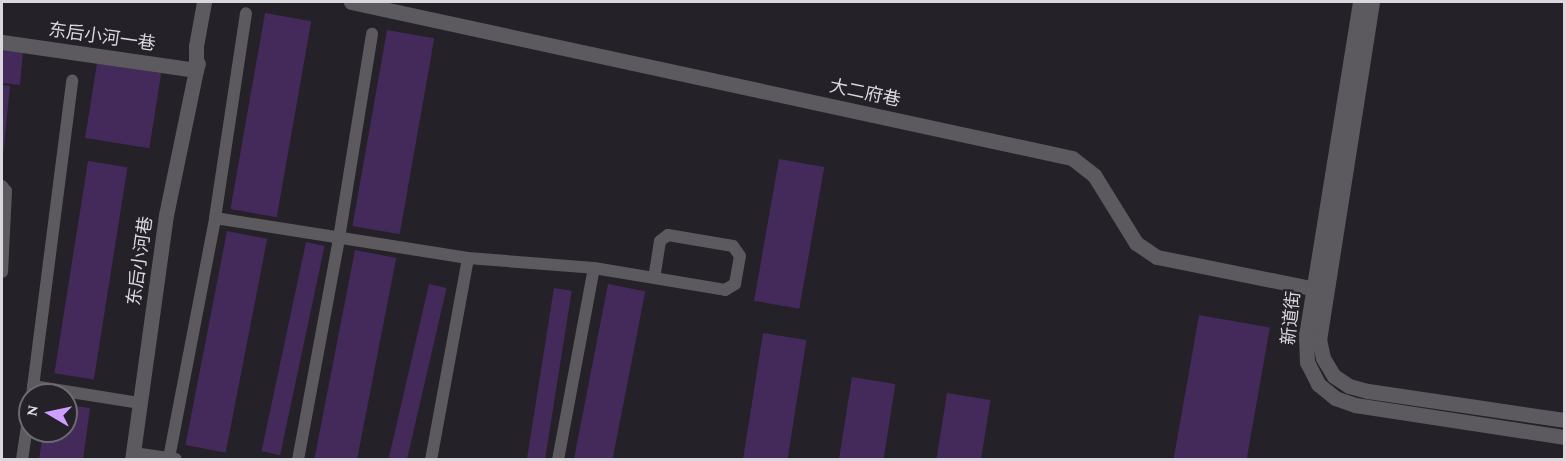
<!DOCTYPE html>
<html>
<head>
<meta charset="utf-8">
<style>
  body { margin:0 }
  #map { position:relative; width:1566px; height:461px; overflow:hidden; background:#242128; font-family:"Crimson Pro","Noto Sans SC",serif }
  div>[style] { position:absolute }
  .building>* { inset:0; background:#432a5a; transform-origin:0 0 }
  .service>* { height:12px; margin:-6px; padding:0 6px; transform-origin:6px; border-radius:6px; background:#5c5a5e }
  .minor>* { height:15px; margin:-7.5px; padding:0 7.5px; transform-origin:7.5px; border-radius:7.5px; background:#5c5a5e }
  span { translate:-50% -50%; white-space:nowrap; text-align:center; line-height:1.15; -webkit-text-stroke:4.5px #242128; paint-order:stroke }
  .street-label { font-size:18px; color:#dad8dc }
  .frame { position:absolute; inset:0; border:3px solid #dad8dc; pointer-events:none }
  .north { position:absolute; left:18px; top:383px; width:60px; height:60px; box-sizing:border-box; background:#242128; border:2px solid #6d6a70; border-radius:50%; rotate:279deg; font-size:16px; font-weight:700; line-height:24px; text-align:center; color:#dad8dc }
  .north::after { content:''; display:block; margin:auto; width:21px; height:27px; background:#cf9eff; clip-path:polygon(50% 0,100% 100%,50% 72%,0 100%) }
</style>
</head>
<body>
<div id="map">
  <div class="building">
    <div style="left:265px;top:13px;width:47px;height:199px;rotate:10deg"></div>
    <div style="left:387px;top:30px;width:48px;height:199px;rotate:10deg"></div>
    <div style="clip-path:polygon(2px 49px,23px 51px,20px 85px,2px 83px)"></div>
    <div style="left:97px;top:63px;width:65px;height:76px;rotate:9deg"></div>
    <div style="clip-path:polygon(2px 85px,10px 86px,3px 156px,2px 156px)"></div>
    <div style="left:779px;top:159px;width:46px;height:144px;rotate:10deg"></div>
    <div style="left:88px;top:161px;width:40px;height:215px;rotate:9deg"></div>
    <div style="left:227px;top:231px;width:41px;height:218px;rotate:11deg"></div>
    <div style="left:306px;top:242px;width:19px;height:214px;rotate:12deg"></div>
    <div style="left:355px;top:250px;width:42px;height:214px;rotate:11deg"></div>
    <div style="left:429px;top:284px;width:18px;height:179px;rotate:13deg"></div>
    <div style="left:608px;top:284px;width:38px;height:179px;rotate:11deg"></div>
    <div style="left:554px;top:288px;width:18px;height:175px;rotate:9deg"></div>
    <div style="left:1199px;top:315px;width:72px;height:147px;rotate:10deg"></div>
    <div style="left:763px;top:333px;width:44px;height:129px;rotate:9deg"></div>
    <div style="left:852px;top:377px;width:44px;height:84px;rotate:9deg"></div>
    <div style="left:947px;top:393px;width:44px;height:68px;rotate:9deg"></div>
    <div style="clip-path:polygon(66px 405px,90px 408px,83px 460px,39px 460px,43px 431px,66px 431px)"></div>
  </div>
  <div class="service">
    <div style="left:2px;top:186px;width:6px;rotate:51deg"></div>
    <div style="left:6px;top:191px;width:81px;rotate:92.8deg"></div>
    <div style="left:215px;top:218px;width:256px;rotate:9deg"></div>
    <div style="left:468px;top:258px;width:126px;rotate:4.5deg"></div>
    <div style="left:594px;top:268px;width:133px;rotate:9.5deg"></div>
    <div style="left:725px;top:290px;width:12px;rotate:-31deg"></div>
    <div style="left:735px;top:284px;width:28px;rotate:-80deg"></div>
    <div style="left:740px;top:256px;width:12px;rotate:-125deg"></div>
    <div style="left:733px;top:246px;width:66px;rotate:-170.4deg"></div>
    <div style="left:668px;top:235px;width:10px;rotate:143deg"></div>
    <div style="left:660px;top:241px;width:37px;rotate:99deg"></div>
    <div style="left:33px;top:386px;width:107px;rotate:9.1deg"></div>
    <div style="left:32px;top:395px;width:317px;rotate:-82.7deg"></div>
    <div style="left:133px;top:453px;width:43px;rotate:7.9deg"></div>
    <div style="left:169px;top:458px;width:244px;rotate:-79.1deg"></div>
    <div style="left:215px;top:218px;width:207px;rotate:-81.4deg"></div>
    <div style="left:22px;top:460px;width:55px;rotate:-81.6deg"></div>
    <div style="left:298px;top:460px;width:226px;rotate:-79.5deg"></div>
    <div style="left:339px;top:238px;width:207px;rotate:-80.8deg"></div>
    <div style="left:431px;top:460px;width:205px;rotate:-79.6deg"></div>
    <div style="left:558px;top:460px;width:195px;rotate:-79.4deg"></div>
  </div>
  <div class="minor">
    <div style="left:351px;top:2px;width:738px;rotate:12.21deg"></div>
    <div style="left:1072px;top:158px;width:28px;rotate:38deg"></div>
    <div style="left:1094px;top:175px;width:80px;rotate:58.3deg"></div>
    <div style="left:1136px;top:243px;width:25px;rotate:34deg"></div>
    <div style="left:1157px;top:257px;width:172px;rotate:11.4deg"></div>
    <div style="left:1360px;top:2px;width:337px;rotate:99.2deg"></div>
    <div style="left:1306px;top:335px;width:27px;rotate:88deg"></div>
    <div style="left:1307px;top:362px;width:25px;rotate:63deg"></div>
    <div style="left:1318px;top:384px;width:22px;rotate:39deg"></div>
    <div style="left:1335px;top:398px;width:21px;rotate:19deg"></div>
    <div style="left:1355px;top:405px;width:211px;rotate:8.7deg"></div>
    <div style="left:1372px;top:2px;width:341px;rotate:98.9deg"></div>
    <div style="left:1319px;top:339px;width:19px;rotate:78deg"></div>
    <div style="left:1323px;top:358px;width:21px;rotate:59deg"></div>
    <div style="left:1334px;top:376px;width:18px;rotate:34deg"></div>
    <div style="left:1349px;top:386px;width:20px;rotate:15deg"></div>
    <div style="left:1368px;top:391px;width:198px;rotate:8.4deg"></div>
    <div style="left:2px;top:42px;width:196px;rotate:8.2deg"></div>
    <div style="left:196px;top:70px;width:7px;rotate:-74deg"></div>
    <div style="left:132px;top:460px;width:247px;rotate:-82.1deg"></div>
    <div style="left:166px;top:215px;width:148px;rotate:-78.3deg"></div>
    <div style="left:196px;top:70px;width:24px;rotate:-90deg"></div>
    <div style="left:196px;top:46px;width:45px;rotate:-79.7deg"></div>
  </div>
  <div class="street-label">
    <span style="left:102px;top:37px;rotate:8deg">东后小河一巷</span>
    <span style="left:865px;top:93px;rotate:12deg">大二府巷</span>
    <span style="left:140px;top:261px;rotate:-82deg">东后小河巷</span>
    <span style="left:1291px;top:318px;rotate:-84deg">新道街</span>
  </div>
  <div class="frame"></div>
  <div class="north">N</div>
</div>
</body>
</html>
